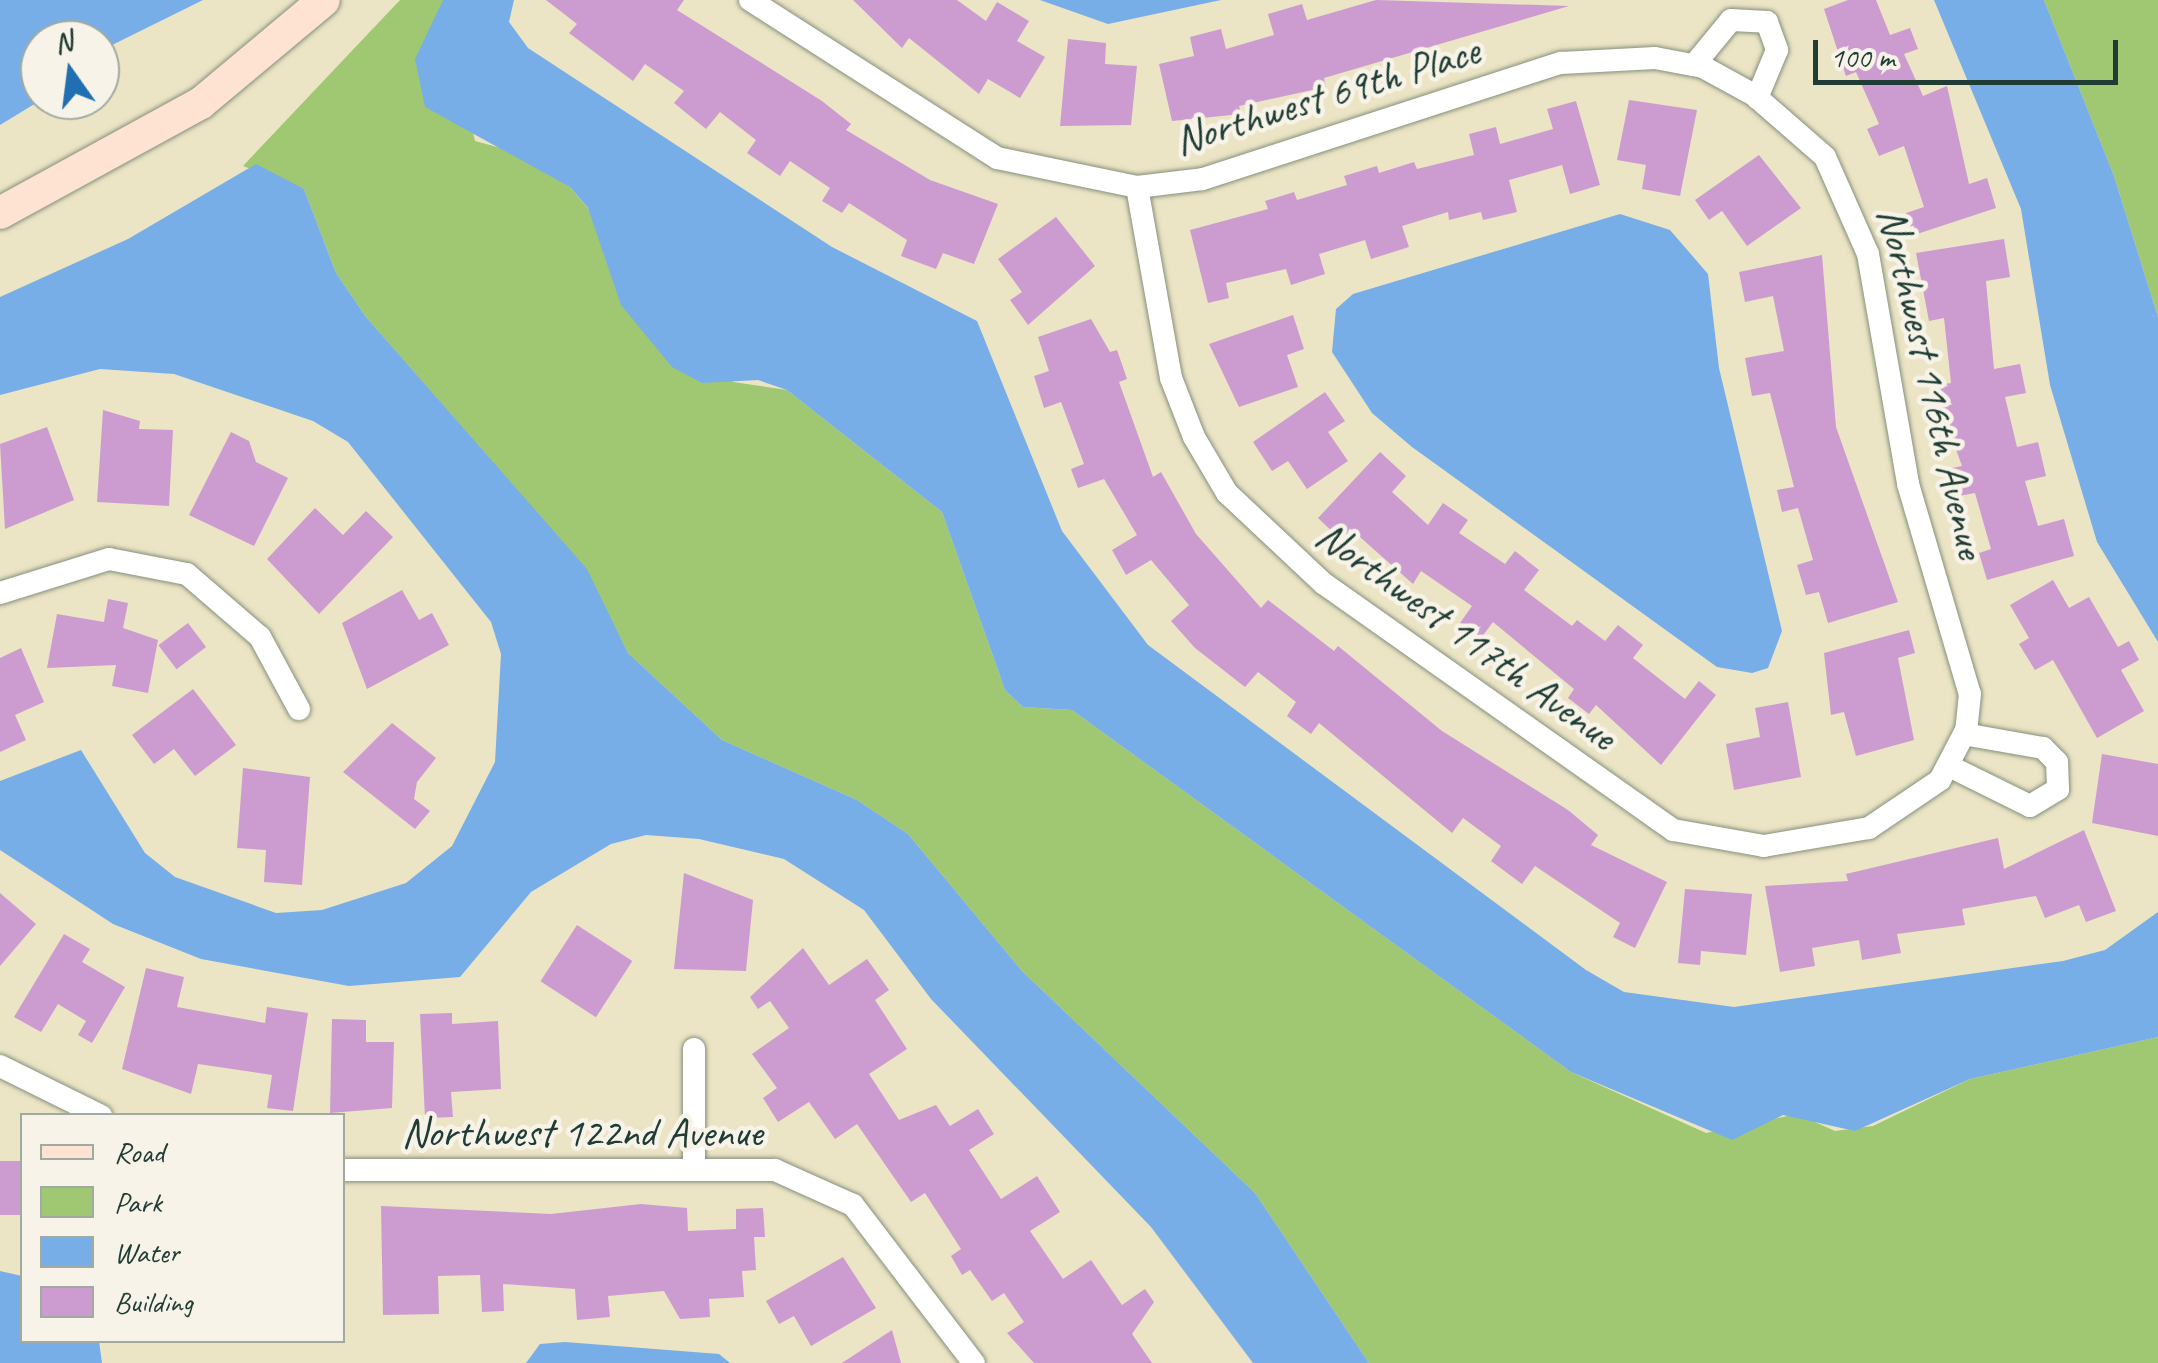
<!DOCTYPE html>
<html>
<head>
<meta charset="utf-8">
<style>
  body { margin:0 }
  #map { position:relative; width:2158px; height:1363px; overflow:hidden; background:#ebe4c5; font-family:Caveat,sans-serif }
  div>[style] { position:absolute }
  .green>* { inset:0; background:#a0c772 }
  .water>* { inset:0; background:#78aee7 }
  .building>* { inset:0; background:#cc9cd1; transform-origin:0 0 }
  .roads { filter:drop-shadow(0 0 2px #85907c) drop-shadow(0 0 2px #85907c) }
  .street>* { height:22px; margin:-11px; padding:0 11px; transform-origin:11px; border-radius:11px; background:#fff }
  .secondary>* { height:32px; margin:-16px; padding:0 16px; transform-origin:16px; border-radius:16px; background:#fee3d2 }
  span { translate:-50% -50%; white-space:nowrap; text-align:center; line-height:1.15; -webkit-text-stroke:9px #f7f3e8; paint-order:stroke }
  .street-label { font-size:42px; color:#1f3d34 }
  .legend { position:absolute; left:20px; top:1113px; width:325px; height:230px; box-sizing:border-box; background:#f7f3e8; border:2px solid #a1aaa0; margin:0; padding:12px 18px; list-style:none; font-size:30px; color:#1f3d34 }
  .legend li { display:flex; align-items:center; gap:20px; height:50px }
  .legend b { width:50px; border:2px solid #a1aaa0 }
  .north { position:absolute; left:20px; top:20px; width:100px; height:100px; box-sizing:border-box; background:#f7f3e8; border:2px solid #a1aaa0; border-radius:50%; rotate:346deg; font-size:28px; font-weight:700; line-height:40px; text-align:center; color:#1f3d34 }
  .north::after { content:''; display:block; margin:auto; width:35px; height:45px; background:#1f6fb2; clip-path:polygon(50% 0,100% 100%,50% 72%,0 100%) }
  .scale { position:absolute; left:1813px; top:40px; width:305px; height:45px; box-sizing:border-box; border:5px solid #1f3d34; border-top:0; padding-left:12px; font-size:30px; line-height:35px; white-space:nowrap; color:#1f3d34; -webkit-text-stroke:8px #f7f3e8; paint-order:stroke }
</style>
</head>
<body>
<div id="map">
  <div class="green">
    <div style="clip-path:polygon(400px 0,443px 0,475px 141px,519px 153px,570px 187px,733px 382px,787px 390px,942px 512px,1005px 690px,1023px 707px,1072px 710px,1571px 1072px,1706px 1133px,1797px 1114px,1835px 1131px,1873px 1126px,1970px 1079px,2158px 1037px,2158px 1363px,1369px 1363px,1255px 1193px,1022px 971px,908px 834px,857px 800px,722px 740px,628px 653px,586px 569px,366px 317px,336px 273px,304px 189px,243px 166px)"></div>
    <div style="clip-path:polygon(2044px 0,2158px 0,2158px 317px,2114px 176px)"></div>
  </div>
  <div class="water">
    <div style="clip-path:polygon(0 0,203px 0,100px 51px,100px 40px,40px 40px,41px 100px,0 125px)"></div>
    <div style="clip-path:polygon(443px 0,514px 0,509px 22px,528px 48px,832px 247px,977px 321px,1062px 531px,1148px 645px,1586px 970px,1624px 992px,1734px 1007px,2063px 961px,2105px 950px,2158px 912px,2158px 1037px,1970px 1079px,1855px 1131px,1783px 1115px,1732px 1140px,1571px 1072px,1072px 710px,1023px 707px,1005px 690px,942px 512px,787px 390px,758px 380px,702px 383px,672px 367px,621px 305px,588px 208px,570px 187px,425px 107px,415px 59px)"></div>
    <div style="clip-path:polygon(1040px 0,1221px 0,1108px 24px)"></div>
    <div style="clip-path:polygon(1934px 0,2044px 0,2114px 176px,2158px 317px,2158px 642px,2097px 542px,2050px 385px,2021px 209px)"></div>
    <div style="clip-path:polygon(256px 164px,304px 189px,336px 273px,366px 317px,587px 569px,628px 653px,722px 740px,857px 800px,908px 834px,1022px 971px,1255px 1193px,1369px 1363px,1253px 1363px,1151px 1227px,931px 999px,864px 910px,784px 859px,699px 839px,646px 835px,611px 844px,531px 892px,460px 977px,349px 986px,201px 959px,113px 924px,0 850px,0 781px,81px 750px,145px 853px,175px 877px,276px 913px,322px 910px,406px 883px,452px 846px,495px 762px,501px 654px,491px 622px,348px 442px,313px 421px,174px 374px,100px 369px,0 395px,0 297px,128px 239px)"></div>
    <div style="clip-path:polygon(1620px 214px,1670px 230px,1708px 274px,1719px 368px,1782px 631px,1768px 668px,1752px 673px,1717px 667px,1412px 447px,1372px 413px,1332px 352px,1336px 309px,1353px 294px)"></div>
    <div style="clip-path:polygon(0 1271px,22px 1276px,22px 1340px,99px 1341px,102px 1363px,0 1363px)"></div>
    <div style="clip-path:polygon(565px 1342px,719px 1354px,730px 1363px,526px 1363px,540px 1344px)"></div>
  </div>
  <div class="building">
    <div style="clip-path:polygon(546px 0,684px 0,677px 10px,822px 101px,851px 124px,846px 130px,930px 180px,998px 204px,974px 264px,943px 253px,936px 269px,901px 256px,907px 240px,849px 203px,842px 213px,822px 201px,830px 188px,790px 161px,780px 176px,747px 153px,756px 140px,720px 112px,706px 129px,674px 103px,684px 91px,645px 64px,633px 81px,569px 33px,577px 24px)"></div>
    <div style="clip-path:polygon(853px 0,957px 0,986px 21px,997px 2px,1029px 21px,1017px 41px,1045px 57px,1020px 98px,988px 79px,979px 94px,909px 38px,902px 48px)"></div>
    <div style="clip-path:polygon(1376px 0,1569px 6px,1324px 78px,1326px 87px,1239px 106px,1241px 114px,1172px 121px,1159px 64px,1194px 56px,1190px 37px,1221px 29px,1226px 49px,1274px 35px,1268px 14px,1302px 4px,1307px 20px)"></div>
    <div style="clip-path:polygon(1848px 0,1876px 0,1890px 35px,1910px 28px,1918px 49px,1904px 54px,1923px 96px,1947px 86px,1969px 184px,1987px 178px,1996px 208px,1914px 235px,1906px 213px,1924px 207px,1904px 146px,1879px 156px,1867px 129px,1879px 124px,1856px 72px,1846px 76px,1824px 9px)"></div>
    <div style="clip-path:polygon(1068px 39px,1106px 43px,1105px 64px,1137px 66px,1131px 125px,1060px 126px)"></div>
    <div style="clip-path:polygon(1629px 100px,1697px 110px,1680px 196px,1642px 189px,1646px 165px,1617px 160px)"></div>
    <div style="clip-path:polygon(1576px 101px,1600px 185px,1570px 194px,1562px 165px,1509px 180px,1517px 212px,1483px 220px,1481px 212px,1449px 220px,1448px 212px,1402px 226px,1409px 247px,1371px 259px,1365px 240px,1319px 254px,1325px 274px,1291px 285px,1286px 269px,1226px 283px,1229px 298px,1208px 303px,1190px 230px,1268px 209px,1265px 201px,1294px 192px,1297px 200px,1347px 185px,1344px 176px,1377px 166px,1379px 173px,1414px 162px,1417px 169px,1474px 155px,1469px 134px,1496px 127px,1500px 144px,1553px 129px,1547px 109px)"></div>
    <div style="clip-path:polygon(1759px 155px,1801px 208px,1747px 246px,1722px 211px,1709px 220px,1695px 200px)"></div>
    <div style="clip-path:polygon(1056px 217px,1095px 266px,1028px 325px,1010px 300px,1022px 292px,998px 259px)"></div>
    <div style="clip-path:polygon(2004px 239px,2010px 277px,1986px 281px,1994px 369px,2020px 364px,2026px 393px,2005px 397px,2017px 447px,2038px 442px,2046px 476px,2025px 481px,2038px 526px,2064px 519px,2074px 556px,1987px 580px,1979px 553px,1991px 549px,1975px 493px,1959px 496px,1952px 468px,1962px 466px,1933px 386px,1951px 383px,1944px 318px,1929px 321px,1916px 253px)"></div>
    <div style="clip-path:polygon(1822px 255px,1836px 427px,1898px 602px,1828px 623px,1819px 592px,1806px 595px,1797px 565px,1813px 560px,1798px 508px,1782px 512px,1777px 490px,1794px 487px,1770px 393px,1752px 396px,1745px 358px,1784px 351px,1773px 296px,1745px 302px,1739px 272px)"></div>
    <div style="clip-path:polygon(1293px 315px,1304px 349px,1287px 355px,1298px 387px,1239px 407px,1209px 344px)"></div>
    <div style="clip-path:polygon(1091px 319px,1110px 352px,1117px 350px,1127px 379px,1119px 382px,1153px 477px,1161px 472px,1196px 534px,1261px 608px,1268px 600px,1334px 651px,1338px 646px,1442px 731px,1568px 810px,1598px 835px,1591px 845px,1667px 882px,1635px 948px,1613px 937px,1620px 923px,1535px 866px,1522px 884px,1491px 861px,1501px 846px,1463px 818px,1452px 833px,1319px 723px,1311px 734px,1287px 716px,1296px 702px,1258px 672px,1245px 687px,1195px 648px,1171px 621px,1189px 605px,1151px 560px,1126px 575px,1112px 550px,1137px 535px,1104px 479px,1078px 488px,1071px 469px,1084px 464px,1061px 402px,1044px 408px,1034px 376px,1049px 371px,1038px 337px)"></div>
    <div style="clip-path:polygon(1325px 392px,1345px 421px,1328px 432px,1348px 461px,1307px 489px,1288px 461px,1272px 471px,1253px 442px)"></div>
    <div style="clip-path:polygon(103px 410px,140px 421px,139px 429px,173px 430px,169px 506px,97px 502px)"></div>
    <div style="clip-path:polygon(47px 427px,74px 500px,5px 529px,0 444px)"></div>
    <div style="clip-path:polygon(231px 432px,249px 441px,256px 462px,288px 478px,254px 546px,189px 515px)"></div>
    <div style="clip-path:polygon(1380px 452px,1406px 476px,1392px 492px,1428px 525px,1443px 503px,1468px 520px,1459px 533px,1505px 564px,1515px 551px,1539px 570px,1524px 590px,1572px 626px,1577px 620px,1605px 641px,1618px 625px,1643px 645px,1633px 658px,1685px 699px,1699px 681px,1716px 695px,1661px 765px,1596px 705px,1589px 714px,1568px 698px,1574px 689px,1493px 622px,1481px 638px,1460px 623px,1472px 606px,1421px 571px,1413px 584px,1352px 530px,1342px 541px,1318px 518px)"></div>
    <div style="clip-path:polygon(315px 508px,343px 535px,366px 511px,393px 537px,319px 614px,267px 559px)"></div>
    <div style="clip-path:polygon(2053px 580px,2069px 608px,2089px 597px,2118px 647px,2129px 641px,2139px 660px,2121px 670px,2144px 711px,2097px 738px,2053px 660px,2035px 670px,2019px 644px,2029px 638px,2010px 605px)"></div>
    <div style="clip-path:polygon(402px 590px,419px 620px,432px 613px,449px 645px,367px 689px,342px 623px)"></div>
    <div style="clip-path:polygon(108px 599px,128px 603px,123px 628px,158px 640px,148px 693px,112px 686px,116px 665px,47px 668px,57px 614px,104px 622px)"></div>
    <div style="left:188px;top:623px;width:30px;height:37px;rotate:53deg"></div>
    <div style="clip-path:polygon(1909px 630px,1915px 653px,1898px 658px,1914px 740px,1856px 756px,1844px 712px,1831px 715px,1824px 653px)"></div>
    <div style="clip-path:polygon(21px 648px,44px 702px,15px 715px,26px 740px,0 752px,0 658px)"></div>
    <div style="clip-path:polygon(193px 689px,236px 745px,195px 776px,174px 749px,154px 764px,132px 735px)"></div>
    <div style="clip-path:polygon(1788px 702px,1801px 777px,1734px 790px,1726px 744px,1760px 737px,1755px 708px)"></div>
    <div style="clip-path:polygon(392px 723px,436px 758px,417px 782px,414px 799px,430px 811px,415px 829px,343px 772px)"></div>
    <div style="clip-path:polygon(2102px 754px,2158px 764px,2158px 836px,2092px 823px)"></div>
    <div style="clip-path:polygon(243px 768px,310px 777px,302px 885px,264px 882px,266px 850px,237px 848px)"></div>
    <div style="clip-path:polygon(2084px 830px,2116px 911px,2086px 922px,2079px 905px,2045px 918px,2036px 896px,1962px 909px,1965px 925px,1897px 934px,1901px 953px,1862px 960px,1859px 940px,1812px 948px,1815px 966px,1780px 972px,1765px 886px,1848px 881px,1846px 874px,1998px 838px,2004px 869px)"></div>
    <div style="clip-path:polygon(684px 873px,753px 900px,746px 971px,674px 969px)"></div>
    <div style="clip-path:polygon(1685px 889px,1752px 894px,1746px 955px,1701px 951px,1700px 965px,1678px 963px)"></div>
    <div style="clip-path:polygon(0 893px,36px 924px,0 966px)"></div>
    <div style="left:577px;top:925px;width:66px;height:67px;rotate:33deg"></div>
    <div style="clip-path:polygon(64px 934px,90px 949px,82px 962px,125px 987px,92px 1043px,78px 1035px,86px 1021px,58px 1004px,41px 1032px,14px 1017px)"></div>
    <div style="clip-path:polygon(803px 948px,829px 985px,867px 959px,889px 990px,875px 1000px,907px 1049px,869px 1074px,899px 1120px,936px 1105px,950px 1126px,978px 1109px,994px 1134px,969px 1150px,1001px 1199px,1037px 1176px,1060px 1212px,1030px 1231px,1063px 1279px,1091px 1260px,1122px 1305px,1145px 1289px,1154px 1302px,1132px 1334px,1152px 1363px,1034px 1363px,1007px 1333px,1024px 1322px,1004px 1293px,992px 1301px,970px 1270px,962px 1275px,951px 1256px,961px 1249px,925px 1193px,911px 1202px,857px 1124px,835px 1139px,809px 1102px,778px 1122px,763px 1098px,777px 1088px,752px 1054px,789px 1028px,770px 1001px,758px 1009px,750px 997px)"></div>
    <div style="clip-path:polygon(146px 968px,184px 977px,177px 1007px,265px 1023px,267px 1007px,308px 1013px,293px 1111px,267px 1108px,272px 1075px,198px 1064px,191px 1094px,122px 1069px)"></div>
    <div style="clip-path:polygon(452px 1013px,452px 1024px,498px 1021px,501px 1089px,451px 1092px,453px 1117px,425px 1118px,420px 1014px)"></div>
    <div style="clip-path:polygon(332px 1019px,366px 1020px,366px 1042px,394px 1042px,392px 1108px,330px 1113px)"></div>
    <div style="left:0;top:1161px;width:22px;height:54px"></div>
    <div style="clip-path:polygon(641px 1204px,687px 1208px,688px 1231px,736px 1229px,736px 1209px,763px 1208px,765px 1237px,754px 1237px,756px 1270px,742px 1271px,744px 1297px,709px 1299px,710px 1317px,680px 1319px,664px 1291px,608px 1296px,610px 1317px,577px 1320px,575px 1289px,503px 1284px,504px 1311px,482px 1312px,480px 1275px,438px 1276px,439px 1314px,383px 1315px,381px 1206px,551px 1214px)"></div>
    <div style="clip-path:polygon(843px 1257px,876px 1308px,811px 1346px,794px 1316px,779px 1324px,766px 1301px)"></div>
    <div style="clip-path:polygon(892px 1330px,901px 1363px,842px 1363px)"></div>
  </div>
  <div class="roads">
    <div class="street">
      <div style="left:750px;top:0;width:293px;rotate:32.6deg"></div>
      <div style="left:997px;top:158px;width:143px;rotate:11.7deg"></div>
      <div style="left:1137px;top:187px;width:66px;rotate:-6.9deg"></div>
      <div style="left:1203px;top:179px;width:376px;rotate:-18deg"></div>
      <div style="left:1561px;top:63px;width:94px;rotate:-3deg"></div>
      <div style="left:1655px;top:58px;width:49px;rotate:10.6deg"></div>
      <div style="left:1703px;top:67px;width:58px;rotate:28.8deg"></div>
      <div style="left:1754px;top:95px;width:94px;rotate:41.1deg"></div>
      <div style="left:1825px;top:157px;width:106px;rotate:66.1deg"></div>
      <div style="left:1868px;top:254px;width:233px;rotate:80.1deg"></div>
      <div style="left:1908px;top:484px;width:219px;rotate:73.6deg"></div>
      <div style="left:1970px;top:694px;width:36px;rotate:96deg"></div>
      <div style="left:1966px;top:730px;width:56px;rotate:117.5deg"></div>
      <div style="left:1940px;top:780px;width:86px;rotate:145.9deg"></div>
      <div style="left:1869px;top:828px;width:107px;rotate:170.3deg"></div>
      <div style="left:1764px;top:846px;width:92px;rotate:-170deg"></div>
      <div style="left:1673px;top:830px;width:427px;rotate:-144.8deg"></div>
      <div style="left:1324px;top:584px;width:133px;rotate:-136.8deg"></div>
      <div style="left:1227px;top:493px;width:65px;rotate:-120.5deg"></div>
      <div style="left:1194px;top:437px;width:63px;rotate:-111.3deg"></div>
      <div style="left:1171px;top:378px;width:194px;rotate:-100.1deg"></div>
      <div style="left:1694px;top:65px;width:58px;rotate:-50.6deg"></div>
      <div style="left:1731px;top:20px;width:36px;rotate:3deg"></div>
      <div style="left:1767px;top:22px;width:30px;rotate:70deg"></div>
      <div style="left:1777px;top:50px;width:52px;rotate:112.6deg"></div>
      <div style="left:0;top:593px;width:114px;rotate:-17.3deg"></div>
      <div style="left:109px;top:559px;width:79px;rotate:10.9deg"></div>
      <div style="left:187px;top:574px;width:96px;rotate:40.8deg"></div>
      <div style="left:260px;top:637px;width:82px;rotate:61.6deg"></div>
      <div style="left:1949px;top:766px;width:90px;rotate:26.3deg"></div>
      <div style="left:2030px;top:806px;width:33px;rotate:-31deg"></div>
      <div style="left:2058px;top:789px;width:27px;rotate:-92deg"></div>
      <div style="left:2057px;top:762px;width:20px;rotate:-135deg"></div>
      <div style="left:2043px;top:748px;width:80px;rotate:-170deg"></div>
      <div style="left:0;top:1066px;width:113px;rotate:26.3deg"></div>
      <div style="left:694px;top:1164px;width:115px;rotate:-90deg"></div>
      <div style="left:342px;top:1170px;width:433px"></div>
      <div style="left:775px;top:1170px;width:85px;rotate:24.2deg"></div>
      <div style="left:853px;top:1205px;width:199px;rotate:52.6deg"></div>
    </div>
    <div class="secondary">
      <div style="left:0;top:213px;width:229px;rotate:-28.7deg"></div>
      <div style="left:201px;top:103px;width:160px;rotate:-39.9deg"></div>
    </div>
  </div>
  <div class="street-label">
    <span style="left:1327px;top:96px;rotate:-17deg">Northwest 69th Place</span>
    <span style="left:1931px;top:383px;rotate:77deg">Northwest 116th Avenue</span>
    <span style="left:1466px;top:636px;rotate:36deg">Northwest 117th Avenue</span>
    <span style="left:582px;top:1133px">Northwest 122nd Avenue</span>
  </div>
  <ul class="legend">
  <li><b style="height:12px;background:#fee3d2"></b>Road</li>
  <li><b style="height:28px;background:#a0c772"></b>Park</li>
  <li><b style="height:28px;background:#78aee7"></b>Water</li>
  <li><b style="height:28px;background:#cc9cd1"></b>Building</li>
  </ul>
  <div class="north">N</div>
  <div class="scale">100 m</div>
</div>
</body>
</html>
